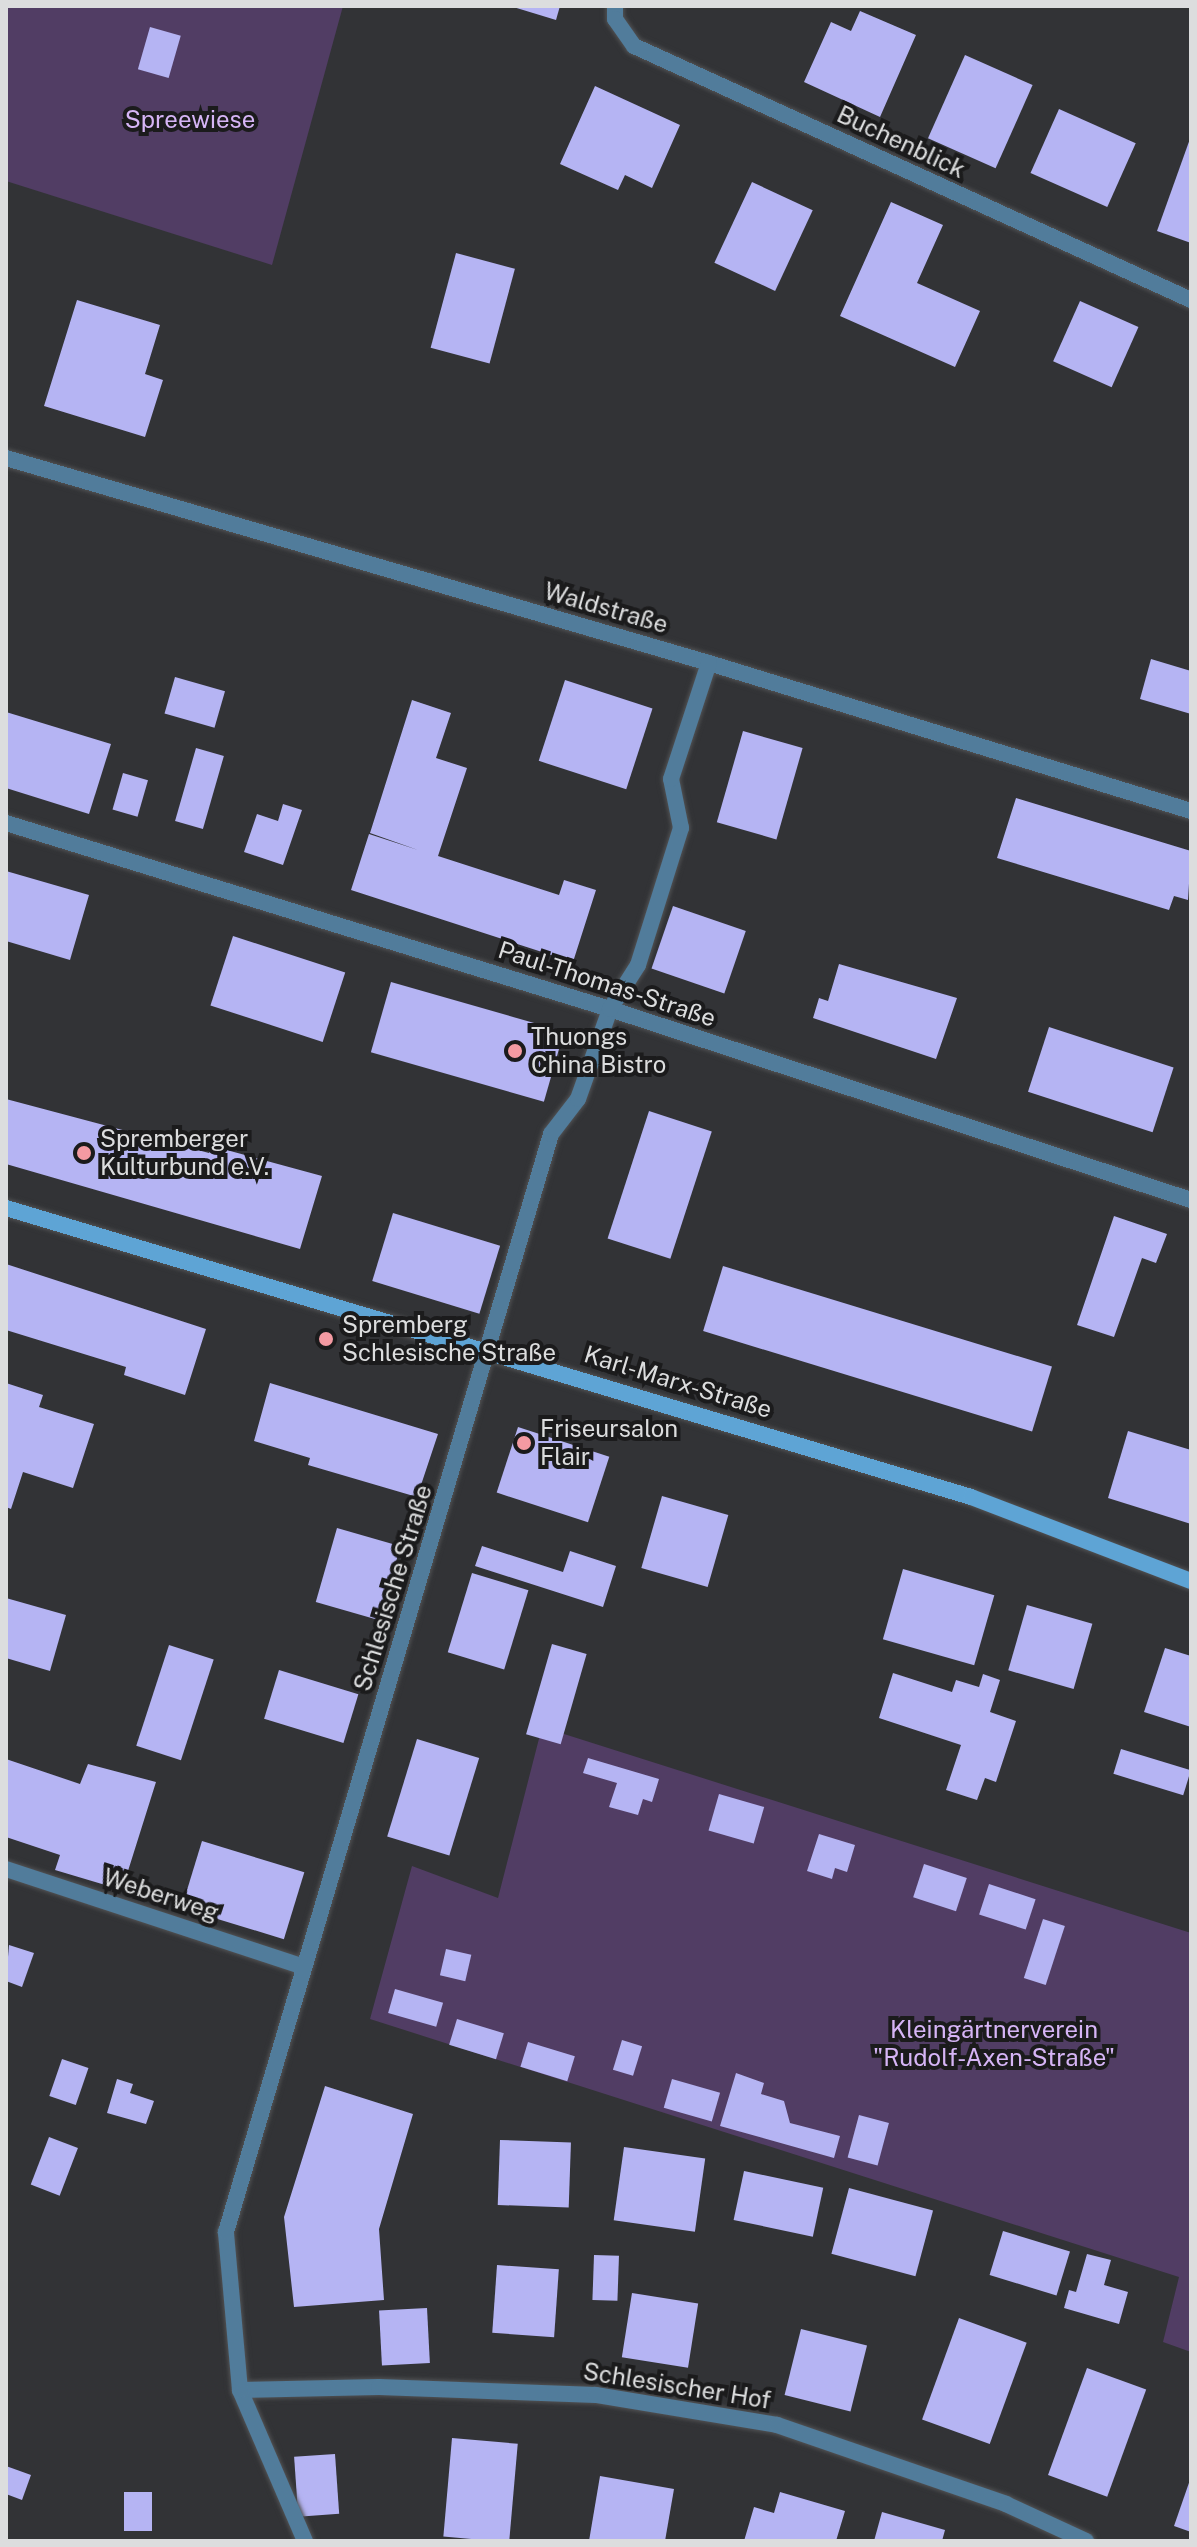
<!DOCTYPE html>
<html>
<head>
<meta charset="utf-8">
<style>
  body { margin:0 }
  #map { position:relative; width:1197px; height:2547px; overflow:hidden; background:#323336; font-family:"Public Sans",sans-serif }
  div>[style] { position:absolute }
  .green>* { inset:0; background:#513d64 }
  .building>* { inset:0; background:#b5b4f3; transform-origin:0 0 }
  .roads { filter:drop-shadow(0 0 2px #515254) drop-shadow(0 0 2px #515254) }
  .street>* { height:16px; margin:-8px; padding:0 8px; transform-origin:8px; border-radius:8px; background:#517c9b }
  .secondary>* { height:16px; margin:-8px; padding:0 8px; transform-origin:8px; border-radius:8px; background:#5ea4d5 }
  .dots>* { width:22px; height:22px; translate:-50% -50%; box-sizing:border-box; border:4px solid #1b1b1c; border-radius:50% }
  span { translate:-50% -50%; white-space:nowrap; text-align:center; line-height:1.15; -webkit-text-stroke:8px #1b1b1c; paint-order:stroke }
  .park-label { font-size:24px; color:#d6b5f6 }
  .street-label { font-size:24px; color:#dcddde }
  .poi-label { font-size:24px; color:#dcddde }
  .left { translate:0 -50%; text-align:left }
  .frame { position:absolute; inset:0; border:8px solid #dcddde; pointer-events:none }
</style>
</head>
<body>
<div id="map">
  <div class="green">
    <div style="clip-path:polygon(6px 6px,343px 6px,272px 265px,6px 181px)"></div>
    <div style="clip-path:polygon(542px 1727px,1191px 1933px,1191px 2352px,1163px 2342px,1179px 2277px,370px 2019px,412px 1866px,498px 1898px)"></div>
  </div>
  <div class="building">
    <div style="clip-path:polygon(510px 6px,560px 6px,556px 20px)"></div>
    <div style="clip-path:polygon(860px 11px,916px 35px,880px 117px,804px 82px,831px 22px,851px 31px)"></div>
    <div style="left:150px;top:27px;width:32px;height:44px;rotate:16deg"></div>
    <div style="left:965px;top:55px;width:74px;height:91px;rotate:24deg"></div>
    <div style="clip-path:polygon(595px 86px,680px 125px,652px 188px,625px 175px,618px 190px,560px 164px)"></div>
    <div style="left:1059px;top:109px;width:84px;height:70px;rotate:24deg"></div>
    <div style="clip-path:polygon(1191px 136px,1191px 243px,1157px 231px)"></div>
    <div style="left:752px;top:182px;width:67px;height:89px;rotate:25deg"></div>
    <div style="clip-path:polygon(891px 202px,943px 225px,917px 283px,980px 311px,955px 367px,840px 316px)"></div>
    <div style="left:456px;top:253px;width:61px;height:98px;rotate:15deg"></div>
    <div style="clip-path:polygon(77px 300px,160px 325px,145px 374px,163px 380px,145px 437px,44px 406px)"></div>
    <div style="left:1080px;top:301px;width:64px;height:66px;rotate:24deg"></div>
    <div style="clip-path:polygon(1151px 659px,1191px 671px,1191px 714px,1140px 699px)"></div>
    <div style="left:175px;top:677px;width:52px;height:38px;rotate:16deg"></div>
    <div style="left:565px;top:680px;width:92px;height:85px;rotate:18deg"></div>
    <div style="clip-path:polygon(412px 700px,451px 713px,436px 758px,467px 768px,438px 856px,559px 895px,564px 880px,596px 890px,573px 962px,351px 890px,369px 834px,418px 850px,370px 833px)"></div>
    <div style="clip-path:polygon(6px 712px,111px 744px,89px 814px,6px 788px)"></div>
    <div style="left:743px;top:731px;width:62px;height:95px;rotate:16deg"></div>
    <div style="left:196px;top:748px;width:29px;height:76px;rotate:16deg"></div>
    <div style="left:123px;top:773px;width:26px;height:38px;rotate:16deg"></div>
    <div style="clip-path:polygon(1016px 798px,1191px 851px,1188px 900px,1174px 896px,1169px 910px,997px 858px)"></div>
    <div style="clip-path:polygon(283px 804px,302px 810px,283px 865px,244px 852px,257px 814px,278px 821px)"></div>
    <div style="clip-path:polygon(6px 871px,89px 895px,70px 960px,6px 941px)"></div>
    <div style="left:673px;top:906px;width:77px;height:66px;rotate:19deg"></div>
    <div style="left:233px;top:936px;width:118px;height:73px;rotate:18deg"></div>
    <div style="clip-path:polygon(839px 964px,957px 998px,936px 1059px,813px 1018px,819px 998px,828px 1001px)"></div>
    <div style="left:391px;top:982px;width:180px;height:73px;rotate:16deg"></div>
    <div style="left:1049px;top:1027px;width:131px;height:68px;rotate:18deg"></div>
    <div style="clip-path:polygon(6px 1099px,209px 1153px,212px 1146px,322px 1176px,300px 1249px,6px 1164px)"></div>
    <div style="left:649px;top:1111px;width:66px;height:134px;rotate:18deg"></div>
    <div style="left:393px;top:1213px;width:112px;height:71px;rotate:17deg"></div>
    <div style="clip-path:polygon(1114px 1216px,1167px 1234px,1156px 1263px,1142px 1258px,1114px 1337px,1077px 1325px)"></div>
    <div style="clip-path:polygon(6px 1264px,206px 1329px,185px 1395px,124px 1375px,126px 1367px,6px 1330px)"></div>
    <div style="left:723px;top:1266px;width:344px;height:68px;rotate:17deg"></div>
    <div style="clip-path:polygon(6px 1383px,43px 1395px,39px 1407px,94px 1424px,73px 1488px,23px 1472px,11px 1509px,6px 1507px)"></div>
    <div style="clip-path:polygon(270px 1383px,438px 1434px,417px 1497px,308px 1465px,310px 1458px,254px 1441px)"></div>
    <div style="left:518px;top:1427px;width:96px;height:69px;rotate:18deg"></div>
    <div style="clip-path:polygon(1128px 1431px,1191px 1450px,1191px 1524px,1108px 1498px)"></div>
    <div style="left:662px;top:1496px;width:69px;height:75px;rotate:16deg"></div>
    <div style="left:337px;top:1528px;width:66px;height:77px;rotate:16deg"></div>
    <div style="clip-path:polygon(482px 1546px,563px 1572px,570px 1551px,616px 1566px,603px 1607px,475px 1566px)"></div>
    <div style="left:903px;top:1569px;width:95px;height:73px;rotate:16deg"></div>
    <div style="left:472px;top:1573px;width:59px;height:83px;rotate:17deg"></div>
    <div style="clip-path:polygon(6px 1598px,66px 1615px,50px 1671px,6px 1658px)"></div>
    <div style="left:1027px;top:1605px;width:68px;height:68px;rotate:16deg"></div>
    <div style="left:552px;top:1644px;width:36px;height:94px;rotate:16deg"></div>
    <div style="left:169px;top:1645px;width:47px;height:106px;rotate:18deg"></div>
    <div style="clip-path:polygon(1165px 1648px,1191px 1656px,1191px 1727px,1144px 1712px)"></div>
    <div style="left:279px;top:1670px;width:83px;height:51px;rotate:17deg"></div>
    <div style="clip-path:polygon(893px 1673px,952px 1692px,956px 1680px,979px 1687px,983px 1674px,1000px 1680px,990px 1712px,1016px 1721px,996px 1782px,985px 1778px,977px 1800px,946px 1790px,961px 1745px,879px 1718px)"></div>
    <div style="left:417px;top:1739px;width:65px;height:102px;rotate:17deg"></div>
    <div style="left:1121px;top:1749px;width:73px;height:26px;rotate:17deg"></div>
    <div style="clip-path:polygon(588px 1758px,659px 1779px,652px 1802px,643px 1799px,638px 1815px,609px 1807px,617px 1783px,583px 1773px)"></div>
    <div style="clip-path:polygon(6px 1759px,80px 1784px,88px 1764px,156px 1782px,122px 1890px,55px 1870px,60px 1855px,6px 1837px)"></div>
    <div style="left:719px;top:1794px;width:47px;height:38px;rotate:16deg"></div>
    <div style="clip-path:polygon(819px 1834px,855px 1845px,847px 1872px,835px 1868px,832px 1879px,807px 1871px)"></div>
    <div style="left:202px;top:1841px;width:107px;height:70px;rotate:17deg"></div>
    <div style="left:924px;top:1864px;width:45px;height:35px;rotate:18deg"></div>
    <div style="left:989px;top:1884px;width:49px;height:32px;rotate:18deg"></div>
    <div style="left:1043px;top:1919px;width:23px;height:62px;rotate:18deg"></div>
    <div style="clip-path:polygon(9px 1945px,34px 1953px,22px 1987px,6px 1981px)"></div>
    <div style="left:446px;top:1949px;width:26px;height:27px;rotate:13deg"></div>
    <div style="left:395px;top:1989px;width:50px;height:25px;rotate:16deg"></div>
    <div style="left:457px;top:2019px;width:49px;height:27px;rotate:17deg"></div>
    <div style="left:622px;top:2040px;width:21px;height:31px;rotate:17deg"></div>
    <div style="left:528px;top:2042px;width:49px;height:26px;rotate:17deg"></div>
    <div style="left:62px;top:2059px;width:28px;height:39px;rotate:19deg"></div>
    <div style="clip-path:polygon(736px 2073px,764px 2083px,761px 2094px,784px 2101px,790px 2123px,840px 2136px,834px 2158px,720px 2126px)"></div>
    <div style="clip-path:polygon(117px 2079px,133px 2084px,130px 2093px,154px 2101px,146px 2124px,107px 2113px)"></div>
    <div style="left:672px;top:2079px;width:50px;height:30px;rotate:16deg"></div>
    <div style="clip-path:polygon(325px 2086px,413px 2114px,379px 2229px,384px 2300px,294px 2307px,284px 2217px)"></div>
    <div style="left:859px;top:2115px;width:31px;height:44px;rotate:15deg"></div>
    <div style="left:49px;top:2137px;width:31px;height:51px;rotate:21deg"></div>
    <div style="left:500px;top:2140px;width:71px;height:65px;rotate:2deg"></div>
    <div style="left:624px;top:2147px;width:82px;height:74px;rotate:8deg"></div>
    <div style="left:744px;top:2171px;width:81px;height:50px;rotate:12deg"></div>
    <div style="left:849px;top:2188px;width:87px;height:68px;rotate:15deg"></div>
    <div style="left:1003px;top:2231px;width:70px;height:46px;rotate:17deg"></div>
    <div style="clip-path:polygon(1087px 2254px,1111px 2260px,1104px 2285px,1128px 2292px,1119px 2324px,1064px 2308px,1069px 2290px,1076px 2292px)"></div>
    <div style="left:594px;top:2255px;width:25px;height:45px;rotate:2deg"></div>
    <div style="left:497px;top:2265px;width:62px;height:68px;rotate:4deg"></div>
    <div style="left:632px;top:2293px;width:67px;height:65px;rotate:9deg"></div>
    <div style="left:427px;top:2308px;width:55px;height:48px;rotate:87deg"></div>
    <div style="left:959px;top:2318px;width:72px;height:108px;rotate:20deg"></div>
    <div style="left:801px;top:2329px;width:68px;height:68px;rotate:14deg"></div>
    <div style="left:1087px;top:2368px;width:63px;height:114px;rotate:20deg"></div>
    <div style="left:452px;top:2438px;width:66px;height:99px;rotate:5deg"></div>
    <div style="left:335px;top:2454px;width:60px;height:41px;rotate:86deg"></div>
    <div style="clip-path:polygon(6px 2466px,31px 2475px,22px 2500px,6px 2494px)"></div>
    <div style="clip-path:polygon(600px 2476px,674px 2489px,665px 2541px,589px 2541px)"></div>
    <div style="clip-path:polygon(1191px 2477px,1191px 2532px,1174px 2526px)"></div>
    <div style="left:124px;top:2492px;width:28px;height:39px"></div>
    <div style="clip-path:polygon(780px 2492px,845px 2511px,836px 2541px,744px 2541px,754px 2507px,774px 2513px)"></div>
    <div style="clip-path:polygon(882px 2512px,945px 2530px,942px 2541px,874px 2541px)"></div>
  </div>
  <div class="roads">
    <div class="street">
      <div style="left:615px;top:6px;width:13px;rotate:90deg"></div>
      <div style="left:615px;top:19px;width:33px;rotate:55deg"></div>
      <div style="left:634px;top:46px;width:612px;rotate:24.51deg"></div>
      <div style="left:6px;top:458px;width:732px;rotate:16.26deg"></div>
      <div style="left:709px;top:663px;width:504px;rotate:17.07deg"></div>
      <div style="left:6px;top:823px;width:632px;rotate:17.12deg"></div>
      <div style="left:610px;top:1009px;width:612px;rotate:18.2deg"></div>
      <div style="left:6px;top:1869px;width:311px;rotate:18.2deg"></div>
      <div style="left:240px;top:2390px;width:139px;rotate:-1.2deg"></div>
      <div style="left:379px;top:2387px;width:217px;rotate:2.1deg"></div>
      <div style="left:596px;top:2395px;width:183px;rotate:9.4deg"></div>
      <div style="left:777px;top:2425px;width:242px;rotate:19deg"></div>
      <div style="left:1006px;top:2504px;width:88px;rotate:24.8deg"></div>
      <div style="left:305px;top:2541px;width:164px;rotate:-113.3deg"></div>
      <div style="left:240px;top:2390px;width:159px;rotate:-95.1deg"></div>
      <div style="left:226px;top:2232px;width:1145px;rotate:-73.51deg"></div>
      <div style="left:551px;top:1134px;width:44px;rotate:-52.4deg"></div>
      <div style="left:578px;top:1099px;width:96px;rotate:-70.4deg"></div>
      <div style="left:610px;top:1009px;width:52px;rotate:-57.5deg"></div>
      <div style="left:638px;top:965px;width:144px;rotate:-72.6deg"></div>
      <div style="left:681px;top:828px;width:50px;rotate:-101.5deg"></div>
      <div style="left:671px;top:779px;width:122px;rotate:-71.9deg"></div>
    </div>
    <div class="secondary">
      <div style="left:6px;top:1208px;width:1007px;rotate:16.67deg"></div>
      <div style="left:971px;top:1497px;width:235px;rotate:20.9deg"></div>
    </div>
  </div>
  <div class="dots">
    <div style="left:515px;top:1051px;background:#f49aa2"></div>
    <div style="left:84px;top:1153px;background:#f49aa2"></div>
    <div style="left:326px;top:1339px;background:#f49aa2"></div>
    <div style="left:524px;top:1443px;background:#f49aa2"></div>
  </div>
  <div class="park-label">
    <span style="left:190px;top:120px">Spreewiese</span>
    <span style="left:994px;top:2044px">Kleingärtnerverein<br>"Rudolf-Axen-Straße"</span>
  </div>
  <div class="street-label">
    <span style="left:901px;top:142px;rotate:25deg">Buchenblick</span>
    <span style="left:606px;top:608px;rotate:16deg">Waldstraße</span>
    <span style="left:607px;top:984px;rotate:18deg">Paul-Thomas-Straße</span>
    <span style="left:678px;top:1382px;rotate:17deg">Karl-Marx-Straße</span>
    <span style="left:393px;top:1588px;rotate:-73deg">Schlesische Straße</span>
    <span style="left:161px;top:1895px;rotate:18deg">Weberweg</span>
    <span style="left:677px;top:2386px;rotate:9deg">Schlesischer Hof</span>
  </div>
  <div class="poi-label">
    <span class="left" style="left:531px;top:1051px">Thuongs<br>China Bistro</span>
    <span class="left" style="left:100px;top:1153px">Spremberger<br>Kulturbund e.V.</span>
    <span class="left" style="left:342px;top:1339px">Spremberg<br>Schlesische Straße</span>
    <span class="left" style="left:540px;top:1443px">Friseursalon<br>Flair</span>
  </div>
  <div class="frame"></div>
</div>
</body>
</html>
